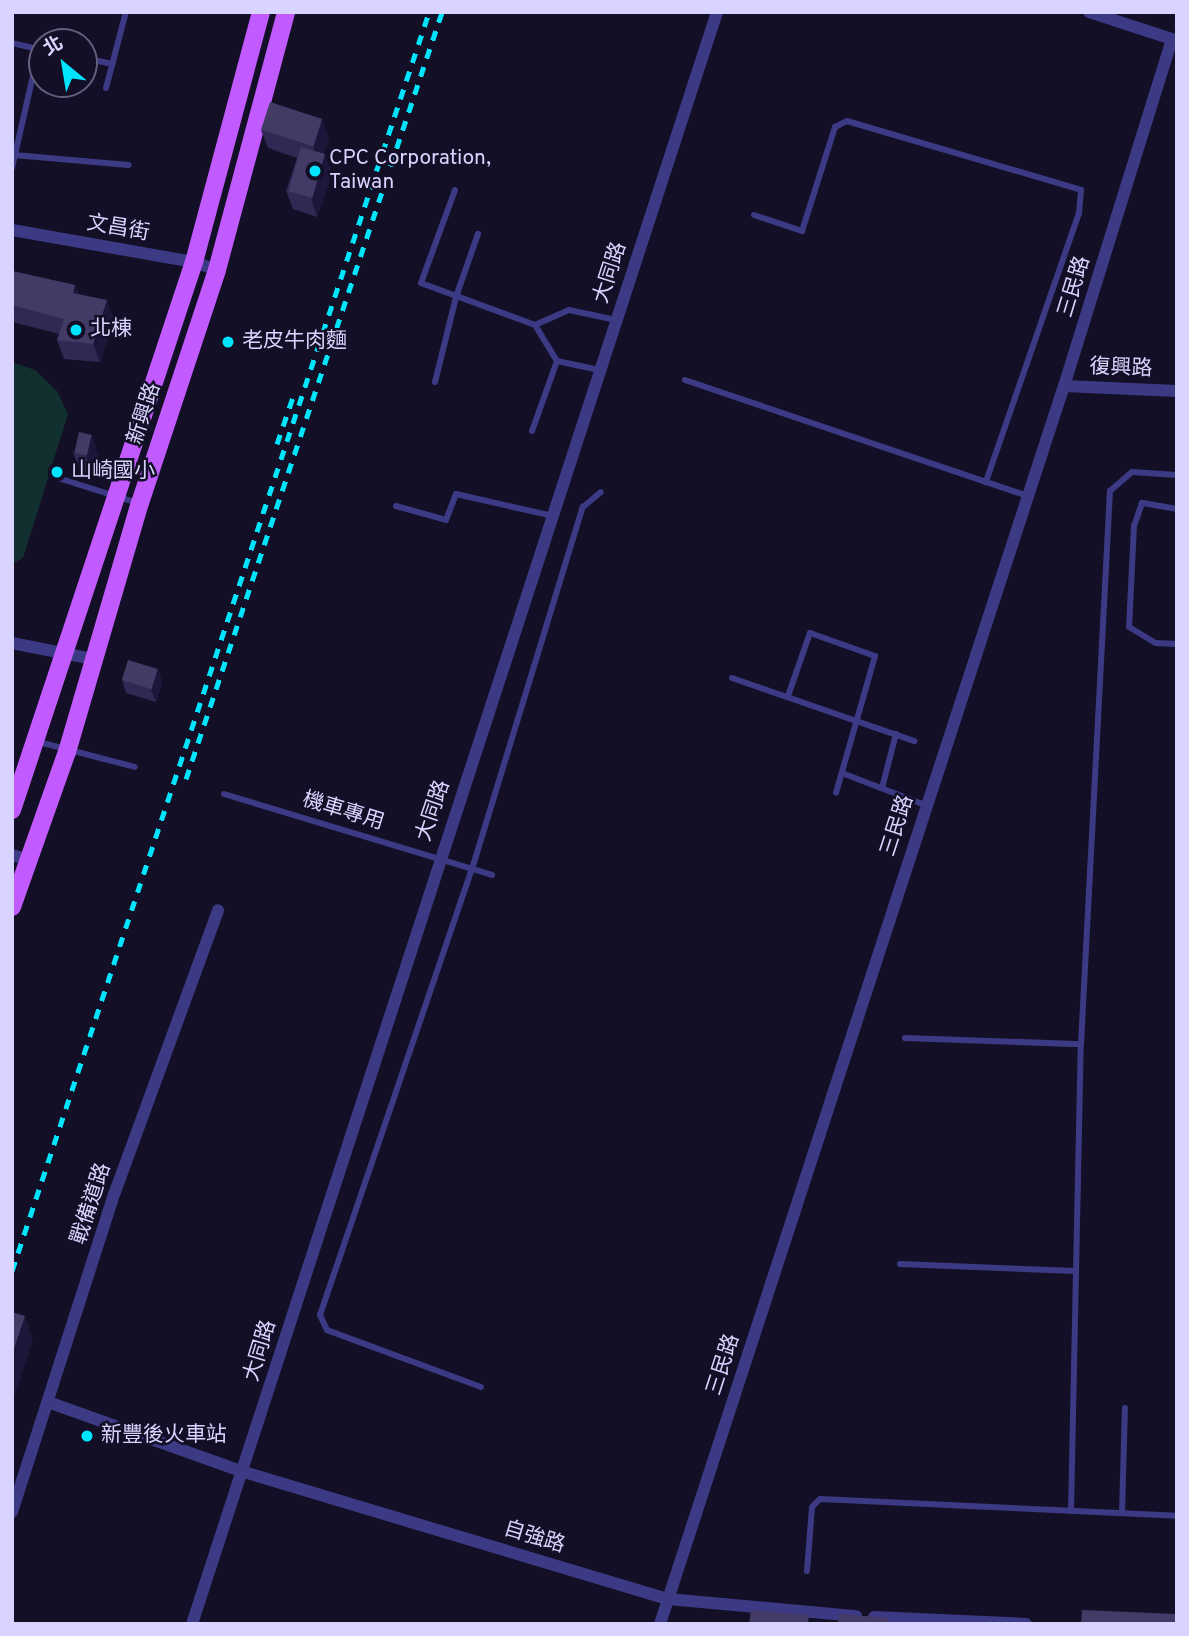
<!DOCTYPE html>
<html>
<head>
<meta charset="utf-8">
<style>
  body { margin:0 }
  #map { position:relative; width:1189px; height:1636px; overflow:hidden; background:#130f26; font-family:Overpass,"Noto Sans TC",sans-serif }
  div>[style] { position:absolute }
  .green>* { inset:0; background:#12302f }
  .service>* { height:6px; margin:-3px; padding:0 3px; transform-origin:3px; border-radius:3px; background:#3d3a85 }
  .minor>* { height:12px; margin:-6px; padding:0 6px; transform-origin:6px; border-radius:6px; background:#3d3a85 }
  .primary>* { height:18px; margin:-9px; padding:0 9px; transform-origin:9px; border-radius:9px; background:#c25bff }
  .rail>* { height:5px; margin-top:-2.5px; transform-origin:0; background:repeating-linear-gradient(90deg,#00e5ff 0 10px,transparent 0 19px) }
  .wall>* { inset:0; background:#312854 }
  .shaded-wall>* { inset:0; background:#1d163a }
  .building>* { inset:0; background:#433a66; transform-origin:0 0 }
  .dots>* { width:19px; height:19px; translate:-50% -50%; box-sizing:border-box; border:4px solid #130f26; border-radius:50% }
  span { translate:-50% -50%; white-space:nowrap; text-align:center; line-height:1.15; -webkit-text-stroke:5px #130f26; paint-order:stroke }
  .poi-label { font-size:21px; color:#d9d4ff }
  .left { translate:0 -50%; text-align:left }
  .street-label { font-size:21px; color:#d9d4ff }
  .frame { position:absolute; inset:0; border:14px solid #d9d4ff; pointer-events:none }
  .north { position:absolute; left:28px; top:28px; width:70px; height:70px; box-sizing:border-box; background:#130f26; border:2px solid #625e7d; border-radius:50%; rotate:330deg; font-size:19px; font-weight:700; line-height:28px; text-align:center; color:#d9d4ff }
  .north::after { content:''; display:block; margin:auto; width:24px; height:32px; background:#00e5ff; clip-path:polygon(50% 0,100% 100%,50% 72%,0 100%) }
</style>
</head>
<body>
<div id="map">
  <div class="green">
    <div style="clip-path:polygon(12px 362px,35px 370px,57px 391px,68px 414px,23px 558px,12px 564px)"></div>
  </div>
  <div class="service">
    <div style="left:12px;top:43px;width:28px;rotate:13deg"></div>
    <div style="left:39px;top:49px;width:122px;rotate:102.8deg"></div>
    <div style="left:84px;top:58px;width:29px;rotate:12deg"></div>
    <div style="left:106px;top:88px;width:79px;rotate:-75.3deg"></div>
    <div style="left:14px;top:155px;width:115px;rotate:5deg"></div>
    <div style="left:455px;top:190px;width:99px;rotate:110.1deg"></div>
    <div style="left:421px;top:283px;width:121px;rotate:20.2deg"></div>
    <div style="left:535px;top:325px;width:42px;rotate:58.6deg"></div>
    <div style="left:557px;top:361px;width:43px;rotate:12.1deg"></div>
    <div style="left:754px;top:215px;width:51px;rotate:18.4deg"></div>
    <div style="left:802px;top:231px;width:109px;rotate:-72.4deg"></div>
    <div style="left:835px;top:127px;width:13px;rotate:-27deg"></div>
    <div style="left:847px;top:121px;width:244px;rotate:16.4deg"></div>
    <div style="left:1081px;top:190px;width:23px;rotate:95deg"></div>
    <div style="left:1079px;top:213px;width:285px;rotate:109.1deg"></div>
    <div style="left:535px;top:325px;width:37px;rotate:-24deg"></div>
    <div style="left:569px;top:310px;width:48px;rotate:12deg"></div>
    <div style="left:685px;top:380px;width:361px;rotate:18.7deg"></div>
    <div style="left:435px;top:382px;width:88px;rotate:-76.1deg"></div>
    <div style="left:456px;top:297px;width:67px;rotate:-70.8deg"></div>
    <div style="left:532px;top:431px;width:74px;rotate:-70.3deg"></div>
    <div style="left:55px;top:477px;width:87px;rotate:17.4deg"></div>
    <div style="left:396px;top:506px;width:52px;rotate:15.6deg"></div>
    <div style="left:446px;top:520px;width:28px;rotate:-69deg"></div>
    <div style="left:456px;top:494px;width:99px;rotate:12.8deg"></div>
    <div style="left:1177px;top:509px;width:36px;rotate:-170deg"></div>
    <div style="left:1142px;top:503px;width:24px;rotate:109deg"></div>
    <div style="left:1134px;top:526px;width:101px;rotate:92.8deg"></div>
    <div style="left:1129px;top:627px;width:31px;rotate:31deg"></div>
    <div style="left:1156px;top:643px;width:21px;rotate:3deg"></div>
    <div style="left:732px;top:678px;width:193px;rotate:19.1deg"></div>
    <div style="left:788px;top:696px;width:67px;rotate:-70.8deg"></div>
    <div style="left:810px;top:633px;width:69px;rotate:19.5deg"></div>
    <div style="left:875px;top:656px;width:142px;rotate:105.9deg"></div>
    <div style="left:35px;top:741px;width:103px;rotate:14.6deg"></div>
    <div style="left:842px;top:773px;width:89px;rotate:21.1deg"></div>
    <div style="left:882px;top:788px;width:56px;rotate:-75.5deg"></div>
    <div style="left:224px;top:794px;width:280px;rotate:16.8deg"></div>
    <div style="left:905px;top:1038px;width:176px;rotate:2deg"></div>
    <div style="left:900px;top:1264px;width:176px;rotate:2.3deg"></div>
    <div style="left:481px;top:1387px;width:164px;rotate:-159.7deg"></div>
    <div style="left:327px;top:1330px;width:17px;rotate:-115deg"></div>
    <div style="left:320px;top:1315px;width:471px;rotate:-71.2deg"></div>
    <div style="left:472px;top:869px;width:379px;rotate:-73deg"></div>
    <div style="left:583px;top:507px;width:23px;rotate:-40deg"></div>
    <div style="left:1071px;top:1511px;width:467px;rotate:-88.8deg"></div>
    <div style="left:1081px;top:1044px;width:554px;rotate:-87deg"></div>
    <div style="left:1110px;top:491px;width:29px;rotate:-41deg"></div>
    <div style="left:1132px;top:472px;width:45px;rotate:3.8deg"></div>
    <div style="left:1122px;top:1513px;width:105px;rotate:-88.4deg"></div>
    <div style="left:807px;top:1571px;width:64px;rotate:-85.5deg"></div>
    <div style="left:812px;top:1507px;width:11px;rotate:-45deg"></div>
    <div style="left:820px;top:1499px;width:357px;rotate:2.7deg"></div>
  </div>
  <div class="minor">
    <div style="left:12px;top:230px;width:185px;rotate:10deg"></div>
    <div style="left:194px;top:262px;width:24px;rotate:19deg"></div>
    <div style="left:1064px;top:386px;width:113px;rotate:2.5deg"></div>
    <div style="left:12px;top:643px;width:83px;rotate:11.2deg"></div>
    <div style="left:12px;top:855px;width:19px;rotate:16deg"></div>
    <div style="left:48px;top:1402px;width:208px;rotate:19.7deg"></div>
    <div style="left:244px;top:1472px;width:443px;rotate:16.7deg"></div>
    <div style="left:668px;top:1599px;width:189px;rotate:5.2deg"></div>
    <div style="left:12px;top:1512px;width:336px;rotate:-72.2deg"></div>
    <div style="left:115px;top:1192px;width:300px;rotate:-69.9deg"></div>
    <div style="left:874px;top:1617px;width:152px;rotate:2.6deg"></div>
    <div style="left:192px;top:1624px;width:1695px;rotate:-71.96deg"></div>
    <div style="left:660px;top:1624px;width:1302px;rotate:-71.93deg"></div>
    <div style="left:1064px;top:386px;width:363px;rotate:-72.7deg"></div>
    <div style="left:1172px;top:39px;width:87px;rotate:-162deg"></div>
  </div>
  <div class="primary">
    <div style="left:12px;top:810px;width:577px;rotate:-71.63deg"></div>
    <div style="left:194px;top:262px;width:259px;rotate:-75deg"></div>
    <div style="left:12px;top:907px;width:164px;rotate:-70.5deg"></div>
    <div style="left:67px;top:752px;width:259px;rotate:-73.7deg"></div>
    <div style="left:140px;top:503px;width:245px;rotate:-71.7deg"></div>
    <div style="left:217px;top:270px;width:267px;rotate:-75deg"></div>
  </div>
  <div class="rail">
    <div style="left:277px;top:444px;width:50px;rotate:-71.2deg"></div>
    <div style="left:186px;top:779px;width:809px;rotate:-71.54deg"></div>
    <div style="left:12px;top:1271px;width:1326px;rotate:-71.67deg"></div>
  </div>
  <div class="wall">
    <div style="clip-path:polygon(261px 130px,329px 138px,323px 154px,332px 173px,317px 217px,293px 209px,286px 191px,297px 158px,268px 148px)"></div>
    <div style="clip-path:polygon(12px 271px,75px 285px,79px 294px,114px 319px,100px 362px,64px 359px,57px 340px,59px 334px,12px 322px)"></div>
    <div style="clip-path:polygon(73px 452px,98px 454px,93px 475px,80px 471px)"></div>
    <div style="clip-path:polygon(158px 669px,162px 682px,156px 702px,126px 693px,122px 680px)"></div>
  </div>
  <div class="shaded-wall">
    <div style="clip-path:polygon(322px 119px,329px 138px,320px 165px,313px 147px)"></div>
    <div style="clip-path:polygon(325px 154px,332px 173px,317px 217px,311px 198px)"></div>
    <div style="clip-path:polygon(75px 285px,82px 303px,73px 293px)"></div>
    <div style="clip-path:polygon(107px 300px,114px 319px,100px 362px,93px 344px)"></div>
    <div style="clip-path:polygon(92px 435px,98px 454px,93px 475px,86px 456px)"></div>
    <div style="clip-path:polygon(12px 650px,15px 658px,12px 681px)"></div>
    <div style="clip-path:polygon(158px 669px,162px 682px,156px 702px,151px 690px)"></div>
    <div style="clip-path:polygon(25px 1316px,33px 1340px,12px 1404px,12px 1355px)"></div>
  </div>
  <div class="building">
    <div style="left:270px;top:102px;width:55px;height:29px;rotate:18deg"></div>
    <div style="left:301px;top:147px;width:25px;height:46px;rotate:16deg"></div>
    <div style="clip-path:polygon(12px 271px,75px 285px,73px 293px,107px 300px,93px 344px,57px 340px,64px 319px,12px 305px)"></div>
    <div style="left:79px;top:432px;width:13px;height:21px;rotate:13deg"></div>
    <div style="left:128px;top:660px;width:31px;height:21px;rotate:17deg"></div>
    <div style="clip-path:polygon(12px 1312px,25px 1316px,12px 1355px)"></div>
    <div style="clip-path:polygon(751px 1610px,809px 1615px,808px 1624px,749px 1624px)"></div>
    <div style="clip-path:polygon(1082px 1610px,1177px 1614px,1177px 1624px,1081px 1624px)"></div>
    <div style="clip-path:polygon(839px 1614px,888px 1618px,888px 1624px,838px 1624px)"></div>
  </div>
  <div class="dots">
    <div style="left:315px;top:171px;background:#00e5ff"></div>
    <div style="left:76px;top:330px;background:#00e5ff"></div>
    <div style="left:228px;top:342px;background:#00e5ff"></div>
    <div style="left:57px;top:472px;background:#00e5ff"></div>
    <div style="left:87px;top:1436px;background:#00e5ff"></div>
  </div>
  <div class="poi-label">
    <span class="left" style="left:329px;top:171px">CPC Corporation,<br>Taiwan</span>
    <span class="left" style="left:90px;top:330px">北棟</span>
    <span class="left" style="left:242px;top:342px">老皮牛肉麵</span>
    <span class="left" style="left:71px;top:472px">山崎國小</span>
    <span class="left" style="left:101px;top:1436px">新豐後火車站</span>
  </div>
  <div class="street-label">
    <span style="left:118px;top:229px;rotate:10deg">文昌街</span>
    <span style="left:611px;top:273px;rotate:-72deg">大同路</span>
    <span style="left:1075px;top:287px;rotate:-73deg">三民路</span>
    <span style="left:1121px;top:369px;rotate:2deg">復興路</span>
    <span style="left:145px;top:414px;rotate:-72deg">新興路</span>
    <span style="left:434px;top:811px;rotate:-71deg">大同路</span>
    <span style="left:343px;top:812px;rotate:17deg">機車專用</span>
    <span style="left:898px;top:826px;rotate:-72deg">三民路</span>
    <span style="left:92px;top:1204px;rotate:-72deg">戰備道路</span>
    <span style="left:261px;top:1351px;rotate:-73deg">大同路</span>
    <span style="left:724px;top:1365px;rotate:-72deg">三民路</span>
    <span style="left:534px;top:1538px;rotate:17deg">自強路</span>
  </div>
  <div class="frame"></div>
  <div class="north">北</div>
</div>
</body>
</html>
